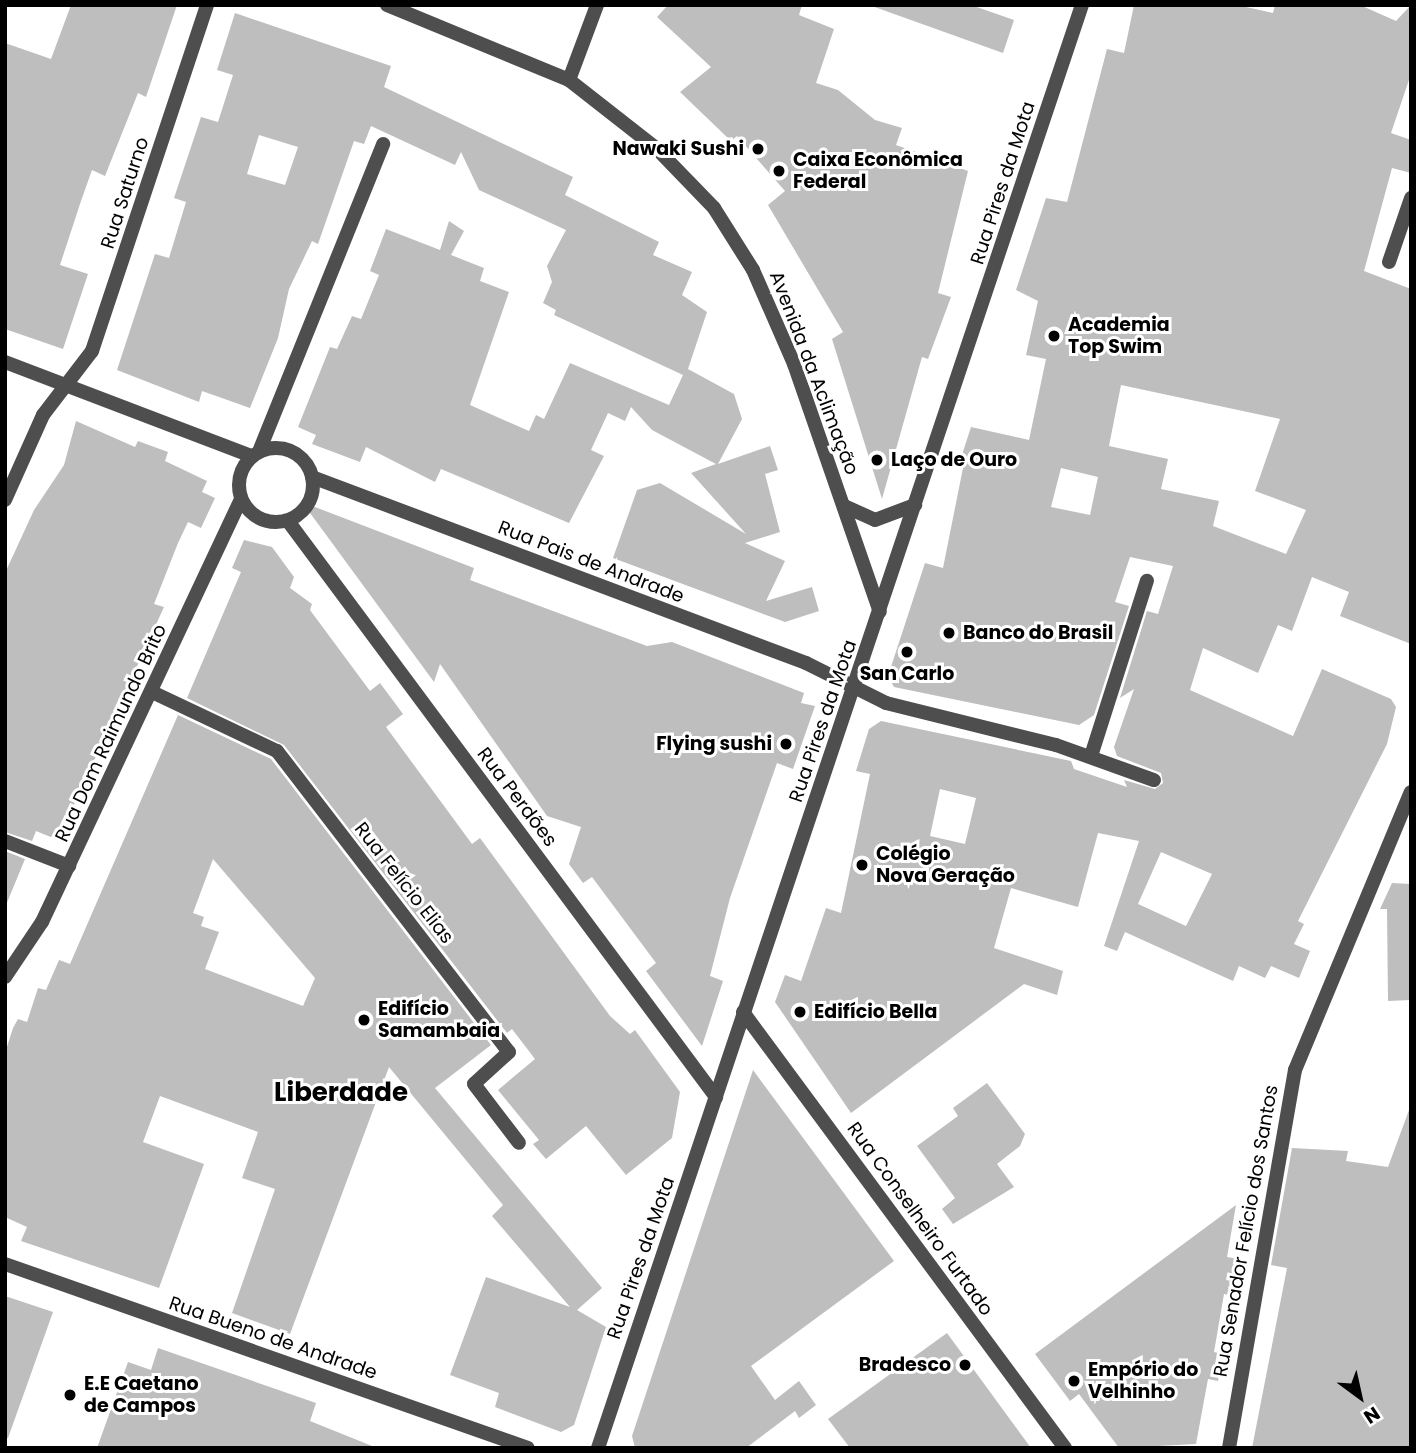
<!DOCTYPE html>
<html>
<head>
<meta charset="utf-8">
<style>
  body { margin:0 }
  #map { position:relative; width:1416px; height:1453px; overflow:hidden; background:#fff; font-family:Poppins,sans-serif }
  div>[style] { position:absolute }
  .building>* { inset:0; background:#bebebe }
  .minor>* { height:14px; margin:-7px; padding:0 7px; transform-origin:7px; border-radius:7px; background:#4e4e4e }
  .minor>.ring { margin:-7px; padding:0; box-sizing:content-box; background:none; border:14px solid #4e4e4e; border-radius:50% }
  .tertiary>* { height:14px; margin:-7px; padding:0 7px; transform-origin:7px; border-radius:7px; background:#4e4e4e }
  .dots>* { width:19px; height:19px; translate:-50% -50%; box-sizing:border-box; border:4px solid #fff; border-radius:50% }
  span { translate:-50% -50%; white-space:nowrap; text-align:center; line-height:1.15; -webkit-text-stroke:6px #fff; paint-order:stroke }
  .poi-label { font-size:19px; color:#000; font-weight:700 }
  .right { translate:-100% -50%; text-align:right }
  .left { translate:0 -50%; text-align:left }
  .street-label { font-size:19px; color:#000 }
  .district-label { font-size:26px; color:#000; font-weight:700 }
  .frame { position:absolute; inset:0; border:7px solid #000; pointer-events:none }
  .north { position:absolute; left:1325px; top:1362px; width:70px; height:70px; -webkit-text-stroke:5px #fff; paint-order:stroke; rotate:147deg; font-size:19px; font-weight:700; line-height:28px; text-align:center; color:#000 }
  .north::after { content:''; display:block; margin:auto; width:24px; height:32px; background:#000; clip-path:polygon(50% 0,100% 100%,50% 72%,0 100%) }
</style>
</head>
<body>
<div id="map">
  <div class="building">
    <div style="clip-path:polygon(71px 5px,177px 5px,146px 97px,138px 93px,105px 176px,92px 170px,81px 201px,60px 265px,88px 274px,63px 349px,5px 329px,5px 43px,51px 59px)"></div>
    <div style="clip-path:polygon(668px 5px,802px 5px,799px 15px,834px 29px,816px 83px,838px 90px,875px 120px,902px 128px,896px 145px,968px 171px,938px 293px,951px 297px,928px 359px,922px 357px,882px 499px,832px 339px,843px 332px,768px 205px,785px 191px,737px 136px,731px 141px,680px 92px,711px 67px,657px 17px)"></div>
    <div style="clip-path:polygon(869px 5px,971px 5px,1014px 20px,1003px 53px)"></div>
    <div style="clip-path:polygon(evenodd,1134px 5px,1237px 5px,1273px 13px,1275px 5px,1360px 5px,1396px 21px,1411px 5px,1411px 74px,1391px 133px,1411px 140px,1411px 173px,1392px 168px,1364px 271px,1411px 289px,1411px 644px,1340px 616px,1349px 592px,1312px 577px,1292px 631px,1278px 625px,1258px 673px,1203px 648px,1190px 690px,1293px 736px,1322px 669px,1391px 699px,1396px 707px,1387px 744px,1298px 921px,1304px 924px,1294px 944px,1310px 951px,1299px 978px,1271px 966px,1265px 978px,1239px 966px,1233px 981px,1125px 932px,1117px 951px,1104px 946px,1139px 841px,1098px 833px,1078px 907px,1011px 888px,994px 948px,1063px 971px,1057px 995px,1024px 984px,851px 1113px,775px 1002px,785px 975px,801px 981px,826px 908px,841px 913px,870px 774px,856px 771px,869px 729px,881px 721px,1071px 761px,1074px 769px,1127px 787px,1124px 780px,1155px 789px,1163px 783px,1161px 773px,1117px 756px,1114px 747px,1134px 689px,1120px 698px,1147px 611px,1158px 614px,1173px 566px,1130px 557px,1115px 602px,1129px 606px,1094px 715px,1079px 725px,894px 687px,888px 676px,925px 563px,943px 568px,963px 468px,958px 467px,971px 427px,1029px 440px,1046px 359px,1026px 355px,1038px 301px,1016px 290px,1046px 198px,1067px 202px,1107px 49px,1124px 53px,1134px 5px,1121px 385px,1280px 419px,1255px 491px,1306px 510px,1286px 554px,1213px 526px,1219px 501px,1161px 489px,1168px 459px,1109px 446px,1121px 385px,1134px 5px,1061px 468px,1098px 477px,1090px 515px,1051px 507px,1061px 468px,1134px 5px,940px 789px,976px 798px,965px 844px,930px 836px,940px 789px,1134px 5px,1161px 852px,1212px 874px,1186px 926px,1138px 904px,1161px 852px)"></div>
    <div style="clip-path:polygon(evenodd,235px 13px,391px 66px,384px 87px,573px 177px,565px 195px,659px 242px,653px 255px,692px 272px,682px 295px,707px 312px,688px 369px,734px 394px,742px 419px,718px 464px,770px 446px,778px 470px,765px 474px,780px 532px,745px 543px,785px 561px,766px 601px,812px 587px,819px 611px,785px 622px,613px 558px,637px 490px,660px 483px,746px 534px,691px 473px,716px 464px,652px 430px,631px 407px,625px 421px,608px 413px,591px 450px,604px 456px,569px 523px,441px 469px,435px 482px,366px 447px,360px 462px,312px 444px,316px 435px,298px 427px,330px 347px,337px 349px,352px 316px,361px 319px,379px 275px,370px 271px,386px 229px,440px 250px,449px 221px,464px 231px,451px 255px,484px 268px,480px 281px,509px 292px,470px 405px,529px 431px,536px 415px,544px 419px,570px 363px,669px 405px,683px 375px,554px 315px,556px 310px,543px 303px,552px 282px,547px 266px,566px 230px,479px 190px,461px 152px,455px 165px,371px 126px,364px 144px,354px 141px,318px 244px,312px 241px,289px 289px,278px 338px,250px 408px,202px 391px,199px 402px,117px 370px,155px 254px,169px 258px,186px 202px,174px 198px,201px 117px,218px 122px,233px 75px,217px 70px,235px 13px,259px 135px,298px 147px,285px 185px,247px 174px,259px 135px)"></div>
    <div style="clip-path:polygon(76px 421px,135px 447px,138px 441px,168px 452px,165px 461px,207px 481px,202px 492px,215px 498px,201px 528px,188px 522px,178px 543px,154px 604px,164px 607px,58px 840px,36px 831px,32px 841px,5px 832px,5px 573px,34px 510px,64px 465px)"></div>
    <div style="clip-path:polygon(302px 502px,474px 568px,470px 580px,647px 646px,672px 642px,804px 693px,801px 703px,815px 706px,793px 769px,777px 763px,730px 898px,710px 976px,723px 981px,702px 1046px,646px 971px,656px 963px,592px 877px,583px 883px,569px 864px,581px 827px,547px 816px,440px 664px,434px 682px)"></div>
    <div style="clip-path:polygon(244px 540px,272px 547px,294px 577px,290px 588px,312px 604px,310px 610px,370px 691px,380px 683px,403px 714px,386px 727px,472px 844px,480px 838px,610px 1016px,630px 1034px,635px 1030px,680px 1092px,672px 1138px,626px 1175px,586px 1126px,546px 1159px,533px 1144px,539px 1140px,498px 1090px,535px 1059px,512px 1029px,507px 1033px,284px 745px,187px 698px,241px 572px,232px 568px)"></div>
    <div style="clip-path:polygon(evenodd,178px 715px,271px 759px,491px 1045px,435px 1088px,602px 1288px,577px 1310px,606px 1327px,574px 1425px,561px 1432px,495px 1407px,499px 1393px,450px 1375px,486px 1277px,570px 1307px,492px 1216px,503px 1205px,389px 1067px,290px 1334px,232px 1313px,275px 1189px,242px 1178px,258px 1132px,160px 1096px,143px 1142px,204px 1164px,159px 1288px,21px 1241px,27px 1227px,5px 1217px,5px 1053px,13px 1028px,18px 1019px,27px 1022px,38px 988px,46px 990px,59px 960px,70px 964px,178px 715px,213px 859px,315px 978px,303px 1006px,205px 969px,219px 932px,201px 926px,204px 917px,193px 913px,213px 859px)"></div>
    <div style="clip-path:polygon(5px 851px,25px 859px,6px 905px,5px 905px)"></div>
    <div style="clip-path:polygon(1392px 883px,1411px 884px,1411px 1000px,1388px 1001px,1387px 909px,1380px 909px)"></div>
    <div style="clip-path:polygon(753px 1070px,894px 1261px,751px 1366px,775px 1400px,799px 1381px,816px 1405px,799px 1418px,795px 1411px,746px 1448px,635px 1448px,632px 1436px)"></div>
    <div style="clip-path:polygon(987px 1083px,1025px 1134px,1020px 1146px,997px 1164px,1014px 1187px,953px 1224px,942px 1209px,955px 1198px,917px 1146px,958px 1116px,953px 1108px)"></div>
    <div style="clip-path:polygon(1409px 1110px,1411px 1448px,1252px 1448px,1287px 1268px,1271px 1265px,1292px 1148px,1348px 1151px,1346px 1161px,1388px 1167px)"></div>
    <div style="clip-path:polygon(1236px 1205px,1227px 1257px,1239px 1259px,1233px 1296px,1224px 1294px,1214px 1352px,1223px 1354px,1218px 1381px,1208px 1379px,1196px 1444px,1119px 1448px,1079px 1394px,1070px 1401px,1035px 1354px)"></div>
    <div style="clip-path:polygon(5px 1296px,53px 1312px,8px 1438px,5px 1438px)"></div>
    <div style="clip-path:polygon(947px 1333px,1031px 1448px,850px 1448px,828px 1419px)"></div>
    <div style="clip-path:polygon(158px 1348px,316px 1403px,310px 1421px,377px 1448px,97px 1448px,128px 1362px,151px 1370px)"></div>
  </div>
  <div class="minor">
    <div style="left:569px;top:80px;width:80px;rotate:-69.5deg"></div>
    <div style="left:1389px;top:262px;width:68px;rotate:-71deg"></div>
    <div style="left:5px;top:362px;width:263px;rotate:20.9deg"></div>
    <div class="ring" style="left:239px;top:448px;width:60px;height:60px"></div>
    <div style="left:260px;top:449px;width:329px;rotate:-68deg"></div>
    <div style="left:312px;top:477px;width:528px;rotate:20.63deg"></div>
    <div style="left:806px;top:663px;width:89px;rotate:26.6deg"></div>
    <div style="left:886px;top:703px;width:175px;rotate:13.9deg"></div>
    <div style="left:1056px;top:745px;width:104px;rotate:19.7deg"></div>
    <div style="left:5px;top:500px;width:93px;rotate:-65.9deg"></div>
    <div style="left:43px;top:415px;width:81px;rotate:-52.6deg"></div>
    <div style="left:92px;top:351px;width:365px;rotate:-71.6deg"></div>
    <div style="left:288px;top:521px;width:718px;rotate:53.39deg"></div>
    <div style="left:152px;top:692px;width:138px;rotate:25.3deg"></div>
    <div style="left:277px;top:751px;width:380px;rotate:52.4deg"></div>
    <div style="left:509px;top:1052px;width:47px;rotate:137.6deg"></div>
    <div style="left:474px;top:1084px;width:74px;rotate:52.7deg"></div>
    <div style="left:1091px;top:756px;width:184px;rotate:-72.3deg"></div>
    <div style="left:5px;top:841px;width:69px;rotate:21.3deg"></div>
    <div style="left:5px;top:977px;width:66px;rotate:-56.1deg"></div>
    <div style="left:42px;top:922px;width:467px;rotate:-64.8deg"></div>
    <div style="left:5px;top:1264px;width:554px;rotate:19.38deg"></div>
    <div style="left:1229px;top:1448px;width:384px;rotate:-80.1deg"></div>
    <div style="left:1295px;top:1070px;width:301px;rotate:-67.4deg"></div>
  </div>
  <div class="tertiary">
    <div style="left:387px;top:5px;width:197px;rotate:22.4deg"></div>
    <div style="left:569px;top:80px;width:112px;rotate:38.1deg"></div>
    <div style="left:657px;top:149px;width:82px;rotate:46deg"></div>
    <div style="left:714px;top:208px;width:73px;rotate:57.8deg"></div>
    <div style="left:753px;top:270px;width:103px;rotate:66.4deg"></div>
    <div style="left:794px;top:364px;width:262px;rotate:70.9deg"></div>
    <div style="left:844px;top:506px;width:34px;rotate:24deg"></div>
    <div style="left:875px;top:520px;width:43px;rotate:-20.6deg"></div>
    <div style="left:743px;top:1012px;width:542px;rotate:53.55deg"></div>
    <div style="left:598px;top:1448px;width:1522px;rotate:-71.46deg"></div>
  </div>
  <div class="dots">
    <div style="left:758px;top:149px;background:#000"></div>
    <div style="left:779px;top:171px;background:#000"></div>
    <div style="left:1054px;top:336px;background:#000"></div>
    <div style="left:877px;top:460px;background:#000"></div>
    <div style="left:949px;top:633px;background:#000"></div>
    <div style="left:907px;top:652px;background:#000"></div>
    <div style="left:786px;top:744px;background:#000"></div>
    <div style="left:862px;top:865px;background:#000"></div>
    <div style="left:800px;top:1012px;background:#000"></div>
    <div style="left:364px;top:1020px;background:#000"></div>
    <div style="left:965px;top:1365px;background:#000"></div>
    <div style="left:1074px;top:1381px;background:#000"></div>
    <div style="left:70px;top:1395px;background:#000"></div>
  </div>
  <div class="poi-label">
    <span class="right" style="left:744px;top:149px">Nawaki Sushi</span>
    <span class="left" style="left:793px;top:171px">Caixa Econômica<br>Federal</span>
    <span class="left" style="left:1068px;top:336px">Academia<br>Top Swim</span>
    <span class="left" style="left:891px;top:460px">Laço de Ouro</span>
    <span class="left" style="left:963px;top:633px">Banco do Brasil</span>
    <span style="left:907px;top:674px">San Carlo</span>
    <span class="right" style="left:772px;top:744px">Flying sushi</span>
    <span class="left" style="left:876px;top:865px">Colégio<br>Nova Geração</span>
    <span class="left" style="left:378px;top:1020px">Edifício<br>Samambaia</span>
    <span class="left" style="left:814px;top:1012px">Edifício Bella</span>
    <span class="right" style="left:951px;top:1365px">Bradesco</span>
    <span class="left" style="left:1088px;top:1381px">Empório do<br>Velhinho</span>
    <span class="left" style="left:84px;top:1395px">E.E Caetano<br>de Campos</span>
  </div>
  <div class="street-label">
    <span style="left:1003px;top:183px;rotate:-72deg">Rua Pires da Mota</span>
    <span style="left:125px;top:193px;rotate:-72deg">Rua Saturno</span>
    <span style="left:814px;top:373px;rotate:69deg">Avenida da Aclimação</span>
    <span style="left:591px;top:562px;rotate:21deg">Rua Pais de Andrade</span>
    <span style="left:823px;top:721px;rotate:-71deg">Rua Pires da Mota</span>
    <span style="left:111px;top:733px;rotate:-65deg">Rua Dom Raimundo Brito</span>
    <span style="left:517px;top:797px;rotate:53deg">Rua Perdões</span>
    <span style="left:404px;top:883px;rotate:52deg">Rua Felício Elias</span>
    <span style="left:920px;top:1219px;rotate:54deg">Rua Conselheiro Furtado</span>
    <span style="left:1246px;top:1231px;rotate:-80deg">Rua Senador Felício dos Santos</span>
    <span style="left:641px;top:1258px;rotate:-71deg">Rua Pires da Mota</span>
    <span style="left:273px;top:1338px;rotate:19deg">Rua Bueno de Andrade</span>
  </div>
  <div class="district-label">
    <span style="left:341px;top:1093px">Liberdade</span>
  </div>
  <div class="frame"></div>
  <div class="north">N</div>
</div>
</body>
</html>
